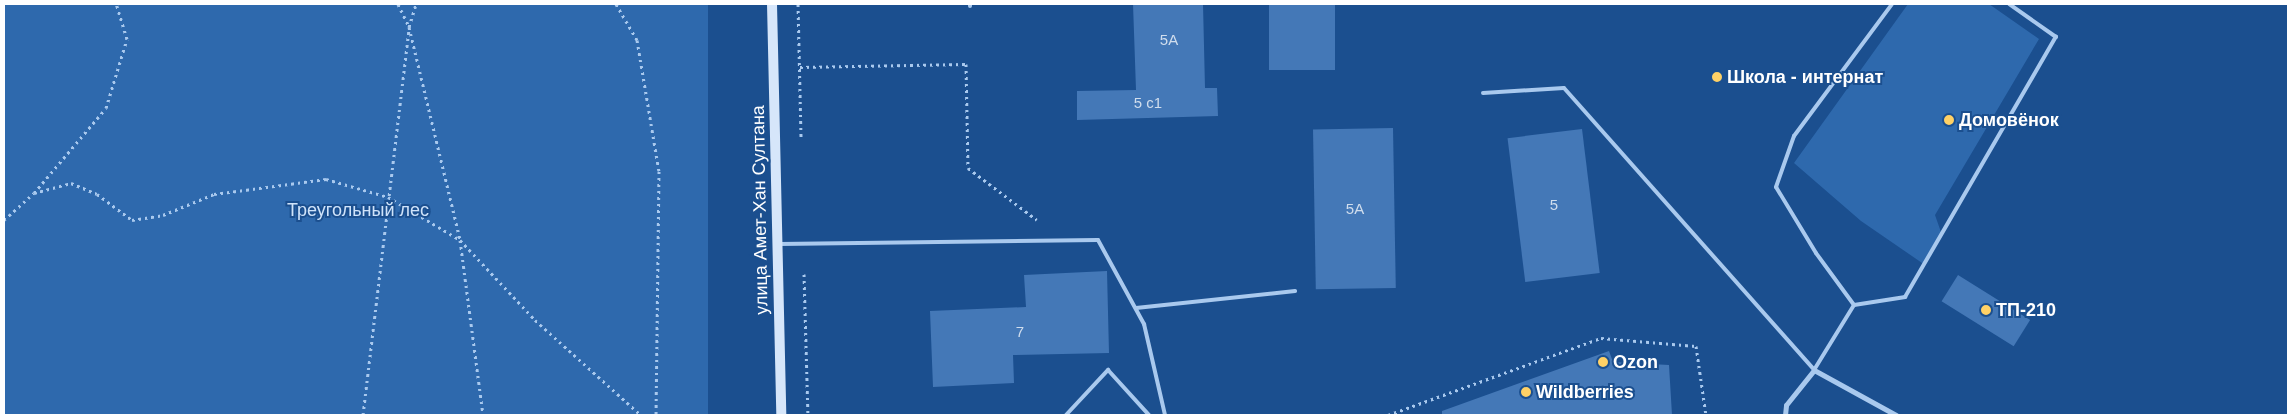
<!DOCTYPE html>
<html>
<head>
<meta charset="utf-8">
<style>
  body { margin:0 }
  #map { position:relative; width:2292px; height:419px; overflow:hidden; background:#1b4f8f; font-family:Arial,sans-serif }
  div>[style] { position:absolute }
  .green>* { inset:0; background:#2e69ad; transform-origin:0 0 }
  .building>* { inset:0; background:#4478b7; transform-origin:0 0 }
  .path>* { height:3px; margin-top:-1.5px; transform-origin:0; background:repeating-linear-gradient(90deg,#a9c9ee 0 2.5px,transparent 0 6.5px) }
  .service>* { height:4px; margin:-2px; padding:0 2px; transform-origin:2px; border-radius:2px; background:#a9c9ee }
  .minor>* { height:5px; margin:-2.5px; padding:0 2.5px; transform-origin:2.5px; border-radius:2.5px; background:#a9c9ee }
  .secondary>* { height:10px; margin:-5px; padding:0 5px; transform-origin:5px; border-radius:5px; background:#d6e6fa }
  .dots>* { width:14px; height:14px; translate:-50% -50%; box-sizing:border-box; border:2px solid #1b4f8f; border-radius:50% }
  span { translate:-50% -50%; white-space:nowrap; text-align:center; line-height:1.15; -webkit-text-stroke:4px #1b4f8f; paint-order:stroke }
  .number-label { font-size:15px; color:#d0dded }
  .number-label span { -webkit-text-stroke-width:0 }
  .poi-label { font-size:18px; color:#fff; font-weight:700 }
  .left { translate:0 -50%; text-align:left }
  .park-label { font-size:18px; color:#cfe3fa }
  .street-label { font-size:18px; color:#fff }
  .frame { position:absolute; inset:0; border:5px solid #fff; pointer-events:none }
</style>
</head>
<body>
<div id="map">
  <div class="green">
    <div style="left:4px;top:4px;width:704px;height:411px"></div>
    <div style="clip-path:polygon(1908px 4px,1989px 4px,2039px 39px,1935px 215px,1942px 235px,1925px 265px,1861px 221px,1794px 163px)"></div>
  </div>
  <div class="building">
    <div style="clip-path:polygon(1133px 4px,1203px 4px,1205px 88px,1217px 88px,1218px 116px,1077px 120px,1077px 91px,1136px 90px)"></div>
    <div style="left:1269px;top:4px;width:66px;height:66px"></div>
    <div style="left:1393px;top:128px;width:160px;height:80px;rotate:89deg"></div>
    <div style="left:1582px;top:129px;width:145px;height:75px;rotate:83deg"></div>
    <div style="clip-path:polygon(1107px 271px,1109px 353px,1013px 355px,1014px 383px,933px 387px,930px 311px,1026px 307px,1024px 275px)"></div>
    <div style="left:1958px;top:275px;width:85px;height:31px;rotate:32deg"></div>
    <div style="clip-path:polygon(1609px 351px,1613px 362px,1669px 365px,1672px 415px,1442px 415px,1442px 411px)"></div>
  </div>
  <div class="path">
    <div style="left:398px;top:4px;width:25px;rotate:64deg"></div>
    <div style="left:409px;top:27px;width:219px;rotate:76.5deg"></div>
    <div style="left:460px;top:240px;width:177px;rotate:82.5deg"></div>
    <div style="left:616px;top:4px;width:42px;rotate:59.7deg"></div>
    <div style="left:637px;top:40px;width:133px;rotate:80.5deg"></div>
    <div style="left:659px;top:171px;width:244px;rotate:90.7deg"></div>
    <div style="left:798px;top:4px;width:134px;rotate:88.7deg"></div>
    <div style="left:800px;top:67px;width:166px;rotate:-1deg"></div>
    <div style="left:966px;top:64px;width:104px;rotate:88.9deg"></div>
    <div style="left:968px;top:168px;width:86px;rotate:37deg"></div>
    <div style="left:34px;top:193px;width:38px;rotate:-15deg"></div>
    <div style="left:71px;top:183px;width:28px;rotate:23deg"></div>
    <div style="left:97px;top:194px;width:44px;rotate:36.6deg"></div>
    <div style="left:132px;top:220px;width:31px;rotate:-9deg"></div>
    <div style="left:163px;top:215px;width:55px;rotate:-22.4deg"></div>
    <div style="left:214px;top:194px;width:113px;rotate:-7.6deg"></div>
    <div style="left:326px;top:179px;width:65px;rotate:16.2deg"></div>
    <div style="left:388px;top:197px;width:84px;rotate:30.8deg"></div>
    <div style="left:460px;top:240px;width:110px;rotate:46.8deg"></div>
    <div style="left:535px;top:320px;width:142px;rotate:41.9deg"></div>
    <div style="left:4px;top:220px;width:40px;rotate:-42deg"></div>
    <div style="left:34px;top:193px;width:111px;rotate:-49.7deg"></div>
    <div style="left:106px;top:108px;width:72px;rotate:-73.1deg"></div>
    <div style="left:127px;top:39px;width:37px;rotate:-107deg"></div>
    <div style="left:804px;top:274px;width:141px;rotate:88.4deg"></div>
    <div style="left:363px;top:415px;width:391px;rotate:-83.2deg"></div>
    <div style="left:409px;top:27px;width:24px;rotate:-73deg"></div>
    <div style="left:1388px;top:415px;width:226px;rotate:-19.9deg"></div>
    <div style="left:1601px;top:338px;width:95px;rotate:4.8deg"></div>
    <div style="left:1696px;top:346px;width:70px;rotate:81.8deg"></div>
  </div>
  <div class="service">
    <div style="left:970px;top:4px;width:2px;rotate:90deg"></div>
    <div style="left:1483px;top:93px;width:81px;rotate:-3.5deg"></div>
    <div style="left:1564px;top:88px;width:377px;rotate:48.4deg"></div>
    <div style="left:1814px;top:370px;width:76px;rotate:-58.4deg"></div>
    <div style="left:1854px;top:305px;width:52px;rotate:-8.9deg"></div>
    <div style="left:1905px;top:297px;width:301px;rotate:-59.9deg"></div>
    <div style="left:2056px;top:37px;width:57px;rotate:-144.9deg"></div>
    <div style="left:779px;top:244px;width:319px;rotate:-0.7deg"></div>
    <div style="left:1098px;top:240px;width:96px;rotate:61.3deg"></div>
    <div style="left:1144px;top:324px;width:93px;rotate:77deg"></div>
    <div style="left:1854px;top:305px;width:64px;rotate:-126.2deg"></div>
    <div style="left:1816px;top:253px;width:77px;rotate:-121.2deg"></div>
    <div style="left:1776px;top:187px;width:54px;rotate:-70.6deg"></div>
    <div style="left:1794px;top:136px;width:164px;rotate:-53.4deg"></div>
    <div style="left:1136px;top:308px;width:160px;rotate:-6.1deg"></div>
    <div style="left:1066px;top:415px;width:62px;rotate:-47deg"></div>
    <div style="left:1108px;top:370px;width:61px;rotate:47.7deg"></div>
  </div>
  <div class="minor">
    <div style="left:1785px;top:415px;width:10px;rotate:-84deg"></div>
    <div style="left:1786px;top:405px;width:45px;rotate:-51.3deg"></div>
    <div style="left:1814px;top:370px;width:94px;rotate:28.8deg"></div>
  </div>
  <div class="secondary">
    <div style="left:772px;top:4px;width:411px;rotate:88.7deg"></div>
  </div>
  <div class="dots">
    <div style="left:1717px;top:77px;background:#ffd166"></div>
    <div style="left:1949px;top:120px;background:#ffd166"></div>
    <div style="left:1986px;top:310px;background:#ffd166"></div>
    <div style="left:1603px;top:362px;background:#ffd166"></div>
    <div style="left:1526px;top:392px;background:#ffd166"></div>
  </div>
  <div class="number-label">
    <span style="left:1169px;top:40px">5А</span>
    <span style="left:1148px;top:103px">5 с1</span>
    <span style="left:1554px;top:205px">5</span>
    <span style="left:1355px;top:209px">5А</span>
    <span style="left:1020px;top:332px">7</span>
  </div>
  <div class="poi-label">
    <span class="left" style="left:1727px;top:77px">Школа - интернат</span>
    <span class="left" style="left:1959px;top:120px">Домовёнок</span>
    <span class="left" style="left:1996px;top:310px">ТП-210</span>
    <span class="left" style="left:1613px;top:362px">Ozon</span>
    <span class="left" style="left:1536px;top:392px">Wildberries</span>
  </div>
  <div class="park-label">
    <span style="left:358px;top:210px">Треугольный лес</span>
  </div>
  <div class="street-label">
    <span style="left:760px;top:210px;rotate:-91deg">улица Амет-Хан Султана</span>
  </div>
  <div class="frame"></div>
</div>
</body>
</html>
